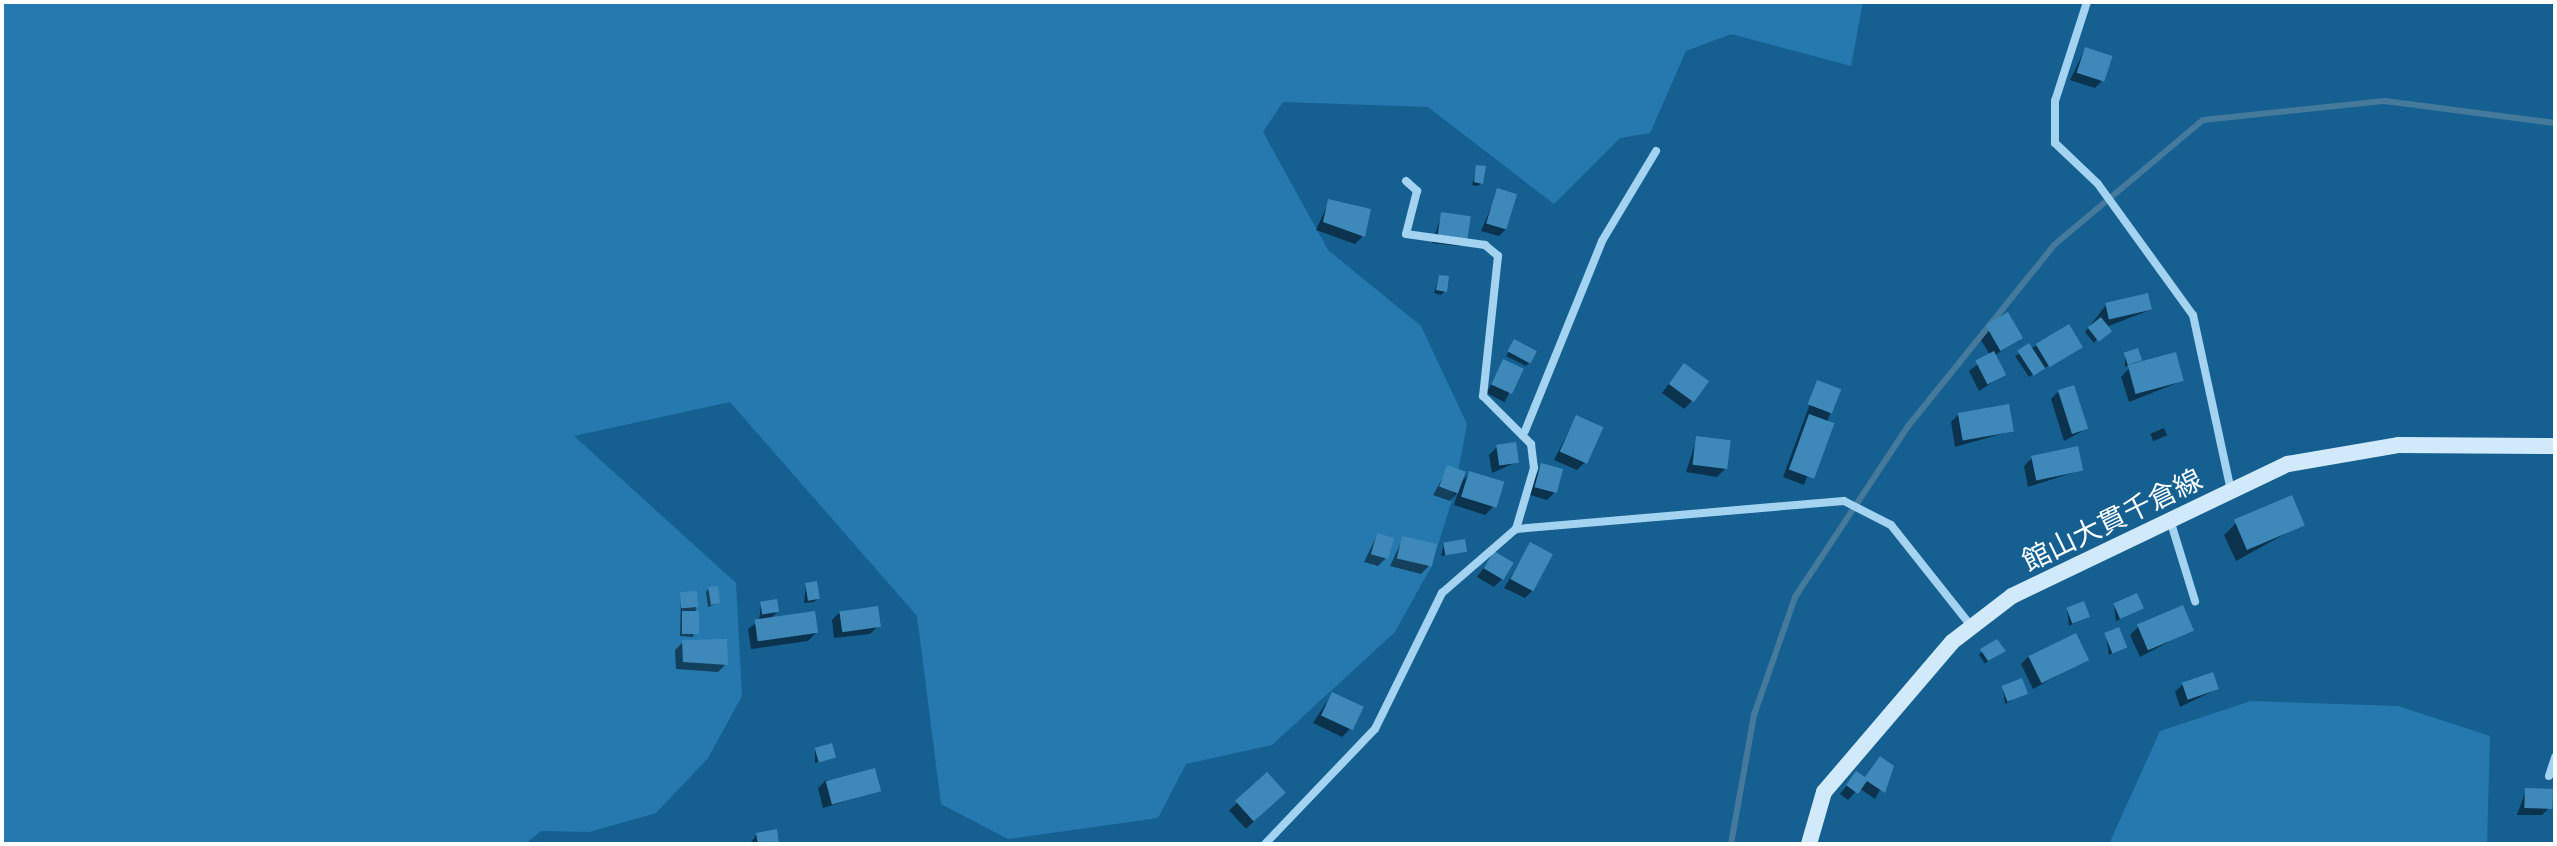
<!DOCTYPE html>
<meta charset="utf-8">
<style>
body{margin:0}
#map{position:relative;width:2557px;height:846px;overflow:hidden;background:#156091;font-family:Mulish,"Noto Sans JP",sans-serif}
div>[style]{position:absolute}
.green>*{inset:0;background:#2579ae}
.shadow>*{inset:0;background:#0007;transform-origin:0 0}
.stream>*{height:6px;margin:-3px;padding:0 3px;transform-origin:3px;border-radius:3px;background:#457a9d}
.building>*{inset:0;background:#3e89b9;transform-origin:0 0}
.street>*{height:8px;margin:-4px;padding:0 4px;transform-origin:4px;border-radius:4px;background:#a3d3f1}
.secondary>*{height:16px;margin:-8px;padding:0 8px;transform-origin:8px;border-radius:8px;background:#d1eafb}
span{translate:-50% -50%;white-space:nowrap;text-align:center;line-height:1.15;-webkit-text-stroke:7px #156091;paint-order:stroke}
.street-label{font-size:28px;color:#fff}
.frame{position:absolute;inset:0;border:4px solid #fff;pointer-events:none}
</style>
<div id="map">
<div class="green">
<div style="clip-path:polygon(2px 2px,1863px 2px,1851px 66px,1731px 34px,1686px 51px,1650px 133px,1620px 138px,1554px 204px,1428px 107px,1283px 102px,1263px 132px,1328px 250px,1421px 326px,1467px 424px,1454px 494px,1431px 567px,1395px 632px,1272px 745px,1186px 764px,1158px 818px,1008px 839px,941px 804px,917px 616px,730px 402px,574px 436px,736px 583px,742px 696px,708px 758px,656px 813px,589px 832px,541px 831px,525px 844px,2px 844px)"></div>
<div style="clip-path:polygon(2251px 701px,2398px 706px,2490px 736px,2487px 844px,2109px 844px,2160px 731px)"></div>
</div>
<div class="shadow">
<div style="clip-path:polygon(2085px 49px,2103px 80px,2095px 88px,2070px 80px)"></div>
<div style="clip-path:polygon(1477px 167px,1481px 183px,1478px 186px,1472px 185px)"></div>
<div style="clip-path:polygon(1498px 191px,1507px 228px,1499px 236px,1481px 231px)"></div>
<div style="clip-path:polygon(1329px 201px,1363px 236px,1355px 244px,1316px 230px)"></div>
<div style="clip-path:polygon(1442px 214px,1466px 238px,1458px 246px,1432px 243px)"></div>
<div style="clip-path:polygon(1439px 277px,1445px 291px,1441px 295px,1434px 293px)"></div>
<div style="clip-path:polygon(2106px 305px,2150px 310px,2106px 327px,2094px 343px,2085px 332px)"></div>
<div style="clip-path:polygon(1986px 327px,2020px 338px,1994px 356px,2004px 375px,1979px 391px,1969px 371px,1990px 355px,1978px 335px)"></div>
<div style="clip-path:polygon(1514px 342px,1530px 362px,1526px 366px,1506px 356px)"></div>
<div style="clip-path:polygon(2038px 345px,2081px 347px,2029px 377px,2015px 356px)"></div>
<div style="clip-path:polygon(2125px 354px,2140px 359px,2131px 368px,2182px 381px,2129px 402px,2121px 377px,2134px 363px,2125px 367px)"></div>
<div style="left:1503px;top:361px;width:20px;height:36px;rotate:27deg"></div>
<div style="clip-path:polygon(1676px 374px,1692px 401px,1684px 409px,1662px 393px)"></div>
<div style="clip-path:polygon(1818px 382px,1831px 411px,1804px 485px,1783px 477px)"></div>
<div style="clip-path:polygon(2059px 391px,2086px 429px,2064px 441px,2051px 399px)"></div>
<div style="clip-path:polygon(1959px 414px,2012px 431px,1955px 447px,1951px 422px)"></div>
<div style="clip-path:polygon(1576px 417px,1585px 462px,1577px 470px,1554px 460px)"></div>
<div style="left:2164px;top:428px;width:8px;height:15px;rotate:67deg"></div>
<div style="clip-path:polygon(1697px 438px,1725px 469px,1717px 477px,1686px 472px)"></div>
<div style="clip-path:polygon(1497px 447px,1517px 462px,1492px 473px,1489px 455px)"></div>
<div style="clip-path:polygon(2032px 458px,2081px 470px,2028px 487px,2024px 466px)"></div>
<div style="clip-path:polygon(1541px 465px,1555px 492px,1547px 500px,1527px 494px)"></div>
<div style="clip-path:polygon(1448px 468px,1461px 482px,1470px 473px,1493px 507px,1485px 515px,1454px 505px,1458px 492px,1450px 501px,1433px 495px)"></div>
<div style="clip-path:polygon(2237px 522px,2303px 524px,2236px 561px,2224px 535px)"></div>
<div style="clip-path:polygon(1377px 535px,1386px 558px,1378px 566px,1364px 562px)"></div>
<div style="clip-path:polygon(1403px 538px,1429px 566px,1421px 574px,1390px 566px)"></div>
<div style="clip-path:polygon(1444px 543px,1465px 551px,1441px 556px)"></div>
<div style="clip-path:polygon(1530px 545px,1533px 590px,1525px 598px,1504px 588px)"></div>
<div style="clip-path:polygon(1494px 553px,1502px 579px,1494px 587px,1477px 577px)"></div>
<div style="clip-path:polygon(806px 584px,817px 599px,814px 602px,804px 603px)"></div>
<div style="clip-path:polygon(709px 588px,718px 603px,708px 607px,706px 592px)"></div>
<div style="clip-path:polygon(681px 594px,696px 607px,693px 637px,680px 636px)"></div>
<div style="clip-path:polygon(761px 604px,777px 612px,770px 619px,816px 633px,808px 641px,751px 649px,748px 629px,759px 621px)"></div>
<div style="clip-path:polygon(2114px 605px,2142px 609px,2116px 621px)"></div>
<div style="clip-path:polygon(2067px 609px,2088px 617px,2069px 626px)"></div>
<div style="clip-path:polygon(840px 612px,878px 626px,870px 634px,834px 638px,832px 620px)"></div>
<div style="clip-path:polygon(2138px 627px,2191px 630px,2140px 657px,2130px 635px)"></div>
<div style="clip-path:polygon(2106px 634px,2124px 647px,2109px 655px)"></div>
<div style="clip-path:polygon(683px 642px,726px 664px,718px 672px,676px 669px,675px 650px)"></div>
<div style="left:1997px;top:642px;width:11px;height:22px;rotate:56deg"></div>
<div style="clip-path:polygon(2029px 656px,2086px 660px,2033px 689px,2021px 664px)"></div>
<div style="clip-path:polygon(2183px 684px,2217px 689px,2180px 707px,2175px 692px)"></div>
<div style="clip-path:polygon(2003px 688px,2026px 693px,2005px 704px)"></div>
<div style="clip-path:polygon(1332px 694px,1350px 729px,1342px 737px,1313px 723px)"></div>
<div style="clip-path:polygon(815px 749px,834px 757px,815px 763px)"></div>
<div style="clip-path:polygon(1892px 767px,1875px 799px,1859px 788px,1848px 800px,1840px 794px,1856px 774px,1864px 779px)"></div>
<div style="left:1267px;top:775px;width:25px;height:52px;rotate:47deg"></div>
<div style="clip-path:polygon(826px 780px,879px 791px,823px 808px,818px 788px)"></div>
<div style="clip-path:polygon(2526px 790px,2550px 807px,2542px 815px,2517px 815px)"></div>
<div style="clip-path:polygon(757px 834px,777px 844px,750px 844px)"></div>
</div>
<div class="stream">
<div style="left:1731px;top:844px;width:131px;rotate:-79.9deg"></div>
<div style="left:1754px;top:715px;width:125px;rotate:-70.8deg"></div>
<div style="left:1795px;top:597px;width:206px;rotate:-56.5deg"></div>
<div style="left:1909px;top:425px;width:231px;rotate:-51.1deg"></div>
<div style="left:2054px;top:245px;width:194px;rotate:-40deg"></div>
<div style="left:2203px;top:120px;width:183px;rotate:-6deg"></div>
<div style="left:2385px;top:101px;width:171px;rotate:7.4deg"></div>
</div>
<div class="building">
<div style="left:2085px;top:47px;width:29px;height:27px;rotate:18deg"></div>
<div style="clip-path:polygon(1476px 165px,1486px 166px,1483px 184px,1474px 182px)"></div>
<div style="left:1497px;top:188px;width:21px;height:37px;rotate:17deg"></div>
<div style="clip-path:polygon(1328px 199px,1371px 209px,1365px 237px,1323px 222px)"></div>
<div style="left:1441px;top:212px;width:30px;height:23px;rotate:8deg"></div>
<div style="clip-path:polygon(1439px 275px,1449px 276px,1447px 292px,1436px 290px)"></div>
<div style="left:2148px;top:293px;width:17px;height:44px;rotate:77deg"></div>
<div style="left:2008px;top:312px;width:30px;height:26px;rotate:60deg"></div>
<div style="left:2101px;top:317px;width:18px;height:17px;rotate:52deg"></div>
<div style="left:2069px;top:324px;width:27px;height:39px;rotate:59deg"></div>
<div style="left:1514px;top:339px;width:26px;height:14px;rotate:28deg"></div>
<div style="left:2029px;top:343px;width:30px;height:14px;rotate:57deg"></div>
<div style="left:2138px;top:348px;width:13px;height:15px;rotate:72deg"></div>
<div style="left:1994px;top:351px;width:27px;height:21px;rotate:63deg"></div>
<div style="left:2176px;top:352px;width:30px;height:50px;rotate:75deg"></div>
<div style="left:1503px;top:359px;width:23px;height:28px;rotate:25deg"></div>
<div style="left:1684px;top:363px;width:31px;height:26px;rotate:36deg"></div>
<div style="left:1817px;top:380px;width:26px;height:26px;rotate:21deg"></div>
<div style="left:2074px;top:385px;width:46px;height:17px;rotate:72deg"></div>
<div style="left:2009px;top:404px;width:28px;height:52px;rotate:80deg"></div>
<div style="left:1809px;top:414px;width:27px;height:59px;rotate:20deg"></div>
<div style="left:1576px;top:415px;width:30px;height:40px;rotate:24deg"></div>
<div style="left:1696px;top:436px;width:35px;height:29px;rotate:7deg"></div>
<div style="left:1516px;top:442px;width:21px;height:20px;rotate:82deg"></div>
<div style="left:2078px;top:446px;width:25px;height:48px;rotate:78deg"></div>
<div style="left:1541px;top:463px;width:23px;height:25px;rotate:15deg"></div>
<div style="left:1447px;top:465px;width:20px;height:23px;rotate:20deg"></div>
<div style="left:1469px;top:471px;width:37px;height:27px;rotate:17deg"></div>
<div style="left:2292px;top:495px;width:33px;height:63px;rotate:67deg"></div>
<div style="left:1377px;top:533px;width:18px;height:22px;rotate:16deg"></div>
<div style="left:1402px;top:536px;width:36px;height:23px;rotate:13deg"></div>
<div style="left:1465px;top:539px;width:13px;height:22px;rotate:81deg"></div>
<div style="left:1530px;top:542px;width:26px;height:42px;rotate:28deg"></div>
<div style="left:1494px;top:551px;width:23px;height:20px;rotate:31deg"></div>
<div style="left:817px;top:581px;width:18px;height:12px;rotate:81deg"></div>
<div style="clip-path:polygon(718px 586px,720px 603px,711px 605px,708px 587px)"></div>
<div style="left:697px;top:591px;width:16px;height:17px;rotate:86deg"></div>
<div style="left:2137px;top:593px;width:17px;height:26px;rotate:66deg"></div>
<div style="left:777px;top:599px;width:13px;height:17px;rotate:81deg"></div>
<div style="left:2084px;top:601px;width:17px;height:19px;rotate:69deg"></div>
<div style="left:2183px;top:605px;width:28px;height:50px;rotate:67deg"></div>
<div style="left:878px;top:606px;width:21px;height:39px;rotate:82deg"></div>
<div style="left:682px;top:611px;width:17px;height:23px"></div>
<div style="left:815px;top:611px;width:22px;height:61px;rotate:82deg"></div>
<div style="left:2119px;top:627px;width:22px;height:16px;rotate:68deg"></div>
<div style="left:2076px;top:633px;width:30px;height:53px;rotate:64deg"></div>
<div style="clip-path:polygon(727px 639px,728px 665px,683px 662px,682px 640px)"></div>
<div style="clip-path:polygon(1997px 639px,2006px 651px,1988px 661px,1980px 649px)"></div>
<div style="left:2213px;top:672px;width:18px;height:33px;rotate:71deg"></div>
<div style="left:2022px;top:678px;width:17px;height:22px;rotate:69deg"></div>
<div style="left:1332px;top:692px;width:35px;height:26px;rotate:25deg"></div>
<div style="left:832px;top:743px;width:15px;height:18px;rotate:74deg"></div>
<div style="clip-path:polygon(1880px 756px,1894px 766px,1885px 793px,1867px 781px,1858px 794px,1846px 785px,1856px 771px,1865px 777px)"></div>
<div style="left:875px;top:768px;width:24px;height:51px;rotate:75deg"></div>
<div style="left:1267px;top:772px;width:28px;height:43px;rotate:48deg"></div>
<div style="left:2525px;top:788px;width:28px;height:20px;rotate:2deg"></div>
<div style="clip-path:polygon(777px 829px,779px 844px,758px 844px,756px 833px)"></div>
</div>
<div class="street">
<div style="left:2087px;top:2px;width:104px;rotate:107.9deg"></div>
<div style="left:2055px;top:101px;width:42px;rotate:90deg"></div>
<div style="left:2055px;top:143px;width:59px;rotate:43.6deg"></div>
<div style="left:2098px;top:184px;width:162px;rotate:54.1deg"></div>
<div style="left:2193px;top:315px;width:180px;rotate:77.8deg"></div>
<div style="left:1406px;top:181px;width:15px;rotate:42deg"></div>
<div style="left:1417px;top:191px;width:44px;rotate:104.3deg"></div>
<div style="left:1406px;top:234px;width:80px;rotate:7.9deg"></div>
<div style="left:1485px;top:245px;width:17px;rotate:40deg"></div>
<div style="left:1498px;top:256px;width:141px;rotate:96.1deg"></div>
<div style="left:1483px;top:396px;width:68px;rotate:45deg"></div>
<div style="left:1531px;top:444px;width:24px;rotate:83deg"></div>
<div style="left:1534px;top:468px;width:64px;rotate:106.4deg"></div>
<div style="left:1525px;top:431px;width:205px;rotate:-67.9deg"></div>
<div style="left:1602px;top:241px;width:105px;rotate:-59deg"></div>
<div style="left:2171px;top:523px;width:82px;rotate:72.9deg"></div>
<div style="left:2549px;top:776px;width:20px;rotate:-72deg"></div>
<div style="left:1265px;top:844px;width:159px;rotate:-46.3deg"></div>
<div style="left:1375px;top:729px;width:152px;rotate:-63.8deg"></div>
<div style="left:1442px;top:593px;width:98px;rotate:-40.9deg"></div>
<div style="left:1516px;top:529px;width:329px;rotate:-4.9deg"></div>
<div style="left:1844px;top:501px;width:53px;rotate:27.1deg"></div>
<div style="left:1891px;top:525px;width:129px;rotate:51.6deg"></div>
</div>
<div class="secondary">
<div style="left:1809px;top:844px;width:54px;rotate:-73.9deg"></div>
<div style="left:1824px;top:792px;width:197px;rotate:-49.5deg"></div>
<div style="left:1952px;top:642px;width:76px;rotate:-37.5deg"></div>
<div style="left:2012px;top:596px;width:306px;rotate:-25.6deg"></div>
<div style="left:2288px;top:464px;width:113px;rotate:-9.7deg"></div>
<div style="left:2399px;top:445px;width:156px;rotate:0.4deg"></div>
</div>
<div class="street-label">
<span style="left:2112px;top:520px;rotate:-26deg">館山大貫千倉線</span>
</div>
<div class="frame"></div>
</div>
